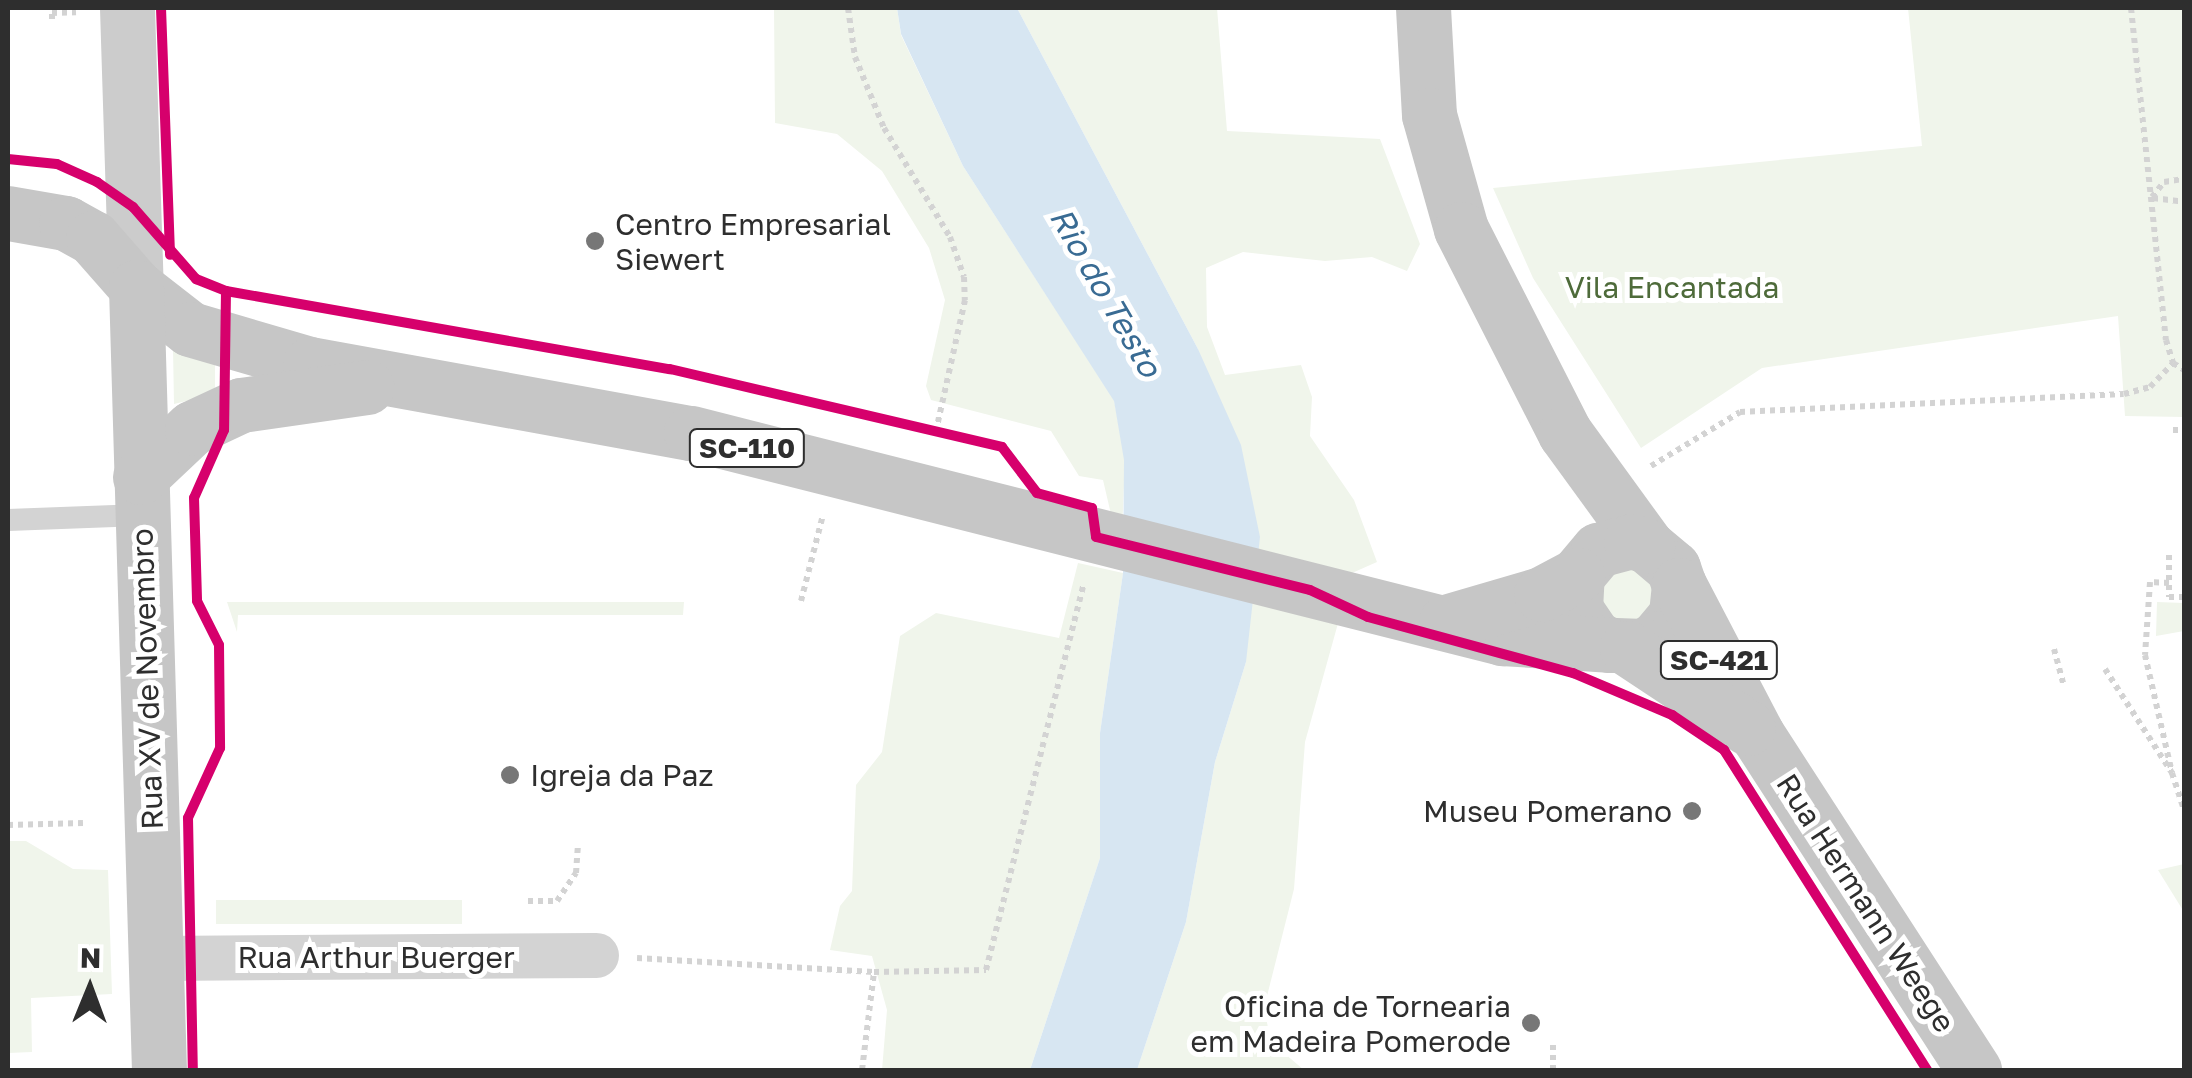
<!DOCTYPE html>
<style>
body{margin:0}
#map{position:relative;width:2192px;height:1078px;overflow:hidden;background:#fff;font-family:"Golos Text",sans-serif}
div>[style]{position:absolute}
.green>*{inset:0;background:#f0f5eb;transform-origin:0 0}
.water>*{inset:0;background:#d7e6f2}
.path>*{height:6px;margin-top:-3px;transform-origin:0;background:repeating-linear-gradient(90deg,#d3d3d3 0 5px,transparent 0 10px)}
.lane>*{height:22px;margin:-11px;padding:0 11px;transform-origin:11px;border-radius:11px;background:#d3d3d3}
.street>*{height:45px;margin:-22.5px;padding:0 22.5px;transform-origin:22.5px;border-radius:22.5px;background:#d3d3d3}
.secondary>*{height:55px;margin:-27.5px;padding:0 27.5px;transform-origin:27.5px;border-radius:27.5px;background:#ccc}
.primary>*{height:55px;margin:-27.5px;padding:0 27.5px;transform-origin:27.5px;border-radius:27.5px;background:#c6c6c6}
.cycleway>*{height:10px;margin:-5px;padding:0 5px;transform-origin:5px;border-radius:5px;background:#d6006c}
.dots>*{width:28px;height:28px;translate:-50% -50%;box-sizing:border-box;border:5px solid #fff;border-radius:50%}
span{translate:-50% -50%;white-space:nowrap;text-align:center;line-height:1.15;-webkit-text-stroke:10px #fff;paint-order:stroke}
.shield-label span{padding:2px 8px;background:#fff;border:2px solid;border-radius:8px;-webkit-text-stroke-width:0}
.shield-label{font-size:28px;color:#2e2e2e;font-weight:700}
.poi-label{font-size:30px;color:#2e2e2e}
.left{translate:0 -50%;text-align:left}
.right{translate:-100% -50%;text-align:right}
.park-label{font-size:30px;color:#4e6b3a}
.street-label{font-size:30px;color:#2e2e2e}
.water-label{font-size:32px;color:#396b93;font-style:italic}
.frame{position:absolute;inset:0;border:10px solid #2e2e2e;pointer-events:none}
.north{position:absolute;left:40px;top:938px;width:100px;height:100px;-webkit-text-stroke:8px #fff;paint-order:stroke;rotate:1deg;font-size:28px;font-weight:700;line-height:40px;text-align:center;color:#2e2e2e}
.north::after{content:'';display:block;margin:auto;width:35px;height:45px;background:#2e2e2e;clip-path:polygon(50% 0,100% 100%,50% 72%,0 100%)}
</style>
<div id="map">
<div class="green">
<div style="clip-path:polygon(774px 8px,897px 8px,901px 35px,963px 166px,1114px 400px,1125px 460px,1121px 557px,1103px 480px,1079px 476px,1051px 431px,931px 400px,926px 386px,945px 300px,929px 248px,882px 171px,837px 134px,775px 123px)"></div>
<div style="clip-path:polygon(1017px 8px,1217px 8px,1227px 131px,1380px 139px,1420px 244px,1407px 271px,1372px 257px,1325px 261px,1243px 252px,1206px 268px,1207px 327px,1225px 375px,1301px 365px,1312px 397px,1310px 436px,1354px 500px,1377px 562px,1352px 573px,1305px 742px,1294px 889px,1264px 1008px,1271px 1042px,1304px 1070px,1137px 1070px,1186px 922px,1215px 762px,1246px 662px,1198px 349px)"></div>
<div style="clip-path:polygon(1908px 8px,2184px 8px,2184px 417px,2125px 416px,2118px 316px,1762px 368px,1641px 448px,1533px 278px,1493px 188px,1922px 146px)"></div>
<div style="clip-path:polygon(173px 348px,215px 362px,215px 394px,174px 404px)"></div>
<div style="clip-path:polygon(1078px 563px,1123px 573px,1100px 733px,1100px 858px,1030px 1070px,882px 1070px,887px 1010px,872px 956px,830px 950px,840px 906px,852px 891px,856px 785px,882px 752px,900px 636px,936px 613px,1059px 638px)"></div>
<div style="clip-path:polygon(1650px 568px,1658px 613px,1614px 630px,1593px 582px,1598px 572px)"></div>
<div style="clip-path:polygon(227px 602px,684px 602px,683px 615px,238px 615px,237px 632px)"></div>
<div style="clip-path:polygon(2157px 602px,2184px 603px,2184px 631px,2156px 636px)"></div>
<div style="clip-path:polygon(8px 841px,26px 841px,73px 869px,108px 870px,112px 994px,31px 998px,32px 1052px,8px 1053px)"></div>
<div style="clip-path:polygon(2184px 864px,2184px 912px,2158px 870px)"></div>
<div style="left:216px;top:900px;width:246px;height:24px"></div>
</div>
<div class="water">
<div style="clip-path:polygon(897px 8px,1017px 8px,1198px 349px,1241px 445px,1260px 537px,1246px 662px,1215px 762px,1186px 922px,1137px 1070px,1030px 1070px,1100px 858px,1100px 733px,1123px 573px,1124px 460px,1114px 401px,963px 166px,901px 34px)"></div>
</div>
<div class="path">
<div style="left:848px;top:8px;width:49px;rotate:81.9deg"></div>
<div style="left:855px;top:57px;width:77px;rotate:67.8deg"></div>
<div style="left:884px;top:128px;width:127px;rotate:58.8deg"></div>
<div style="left:950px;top:237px;width:42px;rotate:70.7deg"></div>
<div style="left:964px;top:277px;width:23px;rotate:88deg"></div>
<div style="left:965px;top:300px;width:134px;rotate:102.5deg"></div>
<div style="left:2131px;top:8px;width:334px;rotate:84deg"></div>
<div style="left:2166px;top:340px;width:24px;rotate:73deg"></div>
<div style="left:2173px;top:363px;width:13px;rotate:32deg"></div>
<div style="left:52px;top:19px;width:6px;rotate:-90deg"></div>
<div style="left:52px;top:13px;width:24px;rotate:-2deg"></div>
<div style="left:2152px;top:197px;width:19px;rotate:-51deg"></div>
<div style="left:2164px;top:182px;width:20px;rotate:-9deg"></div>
<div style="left:2153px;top:198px;width:31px;rotate:7deg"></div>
<div style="left:2173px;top:430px;width:11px"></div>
<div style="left:1651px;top:466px;width:104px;rotate:-31.2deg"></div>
<div style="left:1740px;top:412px;width:384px;rotate:-2.7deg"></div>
<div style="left:2124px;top:394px;width:27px;rotate:-15deg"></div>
<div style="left:2150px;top:387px;width:33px;rotate:-46deg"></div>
<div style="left:2169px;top:555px;width:42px;rotate:90deg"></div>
<div style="left:2169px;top:597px;width:15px"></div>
<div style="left:2169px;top:583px;width:19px;rotate:-177deg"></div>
<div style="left:2150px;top:582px;width:73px;rotate:93.9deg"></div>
<div style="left:2145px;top:655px;width:121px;rotate:77.1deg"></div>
<div style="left:801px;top:601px;width:89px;rotate:-75.7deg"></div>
<div style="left:2054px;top:649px;width:38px;rotate:75deg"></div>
<div style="left:2105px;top:669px;width:124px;rotate:57.2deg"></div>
<div style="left:2172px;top:773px;width:40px;rotate:72deg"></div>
<div style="left:8px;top:825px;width:75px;rotate:-1.5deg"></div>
<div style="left:528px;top:901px;width:29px"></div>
<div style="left:557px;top:901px;width:34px;rotate:-56deg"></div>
<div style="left:576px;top:873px;width:28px;rotate:-86deg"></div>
<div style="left:637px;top:958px;width:237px;rotate:3.4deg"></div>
<div style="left:874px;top:972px;width:112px;rotate:-1deg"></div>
<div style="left:986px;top:970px;width:398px;rotate:-75.8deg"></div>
<div style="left:862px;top:1070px;width:99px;rotate:-83deg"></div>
<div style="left:1553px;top:1070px;width:30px;rotate:-90deg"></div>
</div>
<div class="lane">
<div style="left:8px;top:520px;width:133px;rotate:-2.2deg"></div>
</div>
<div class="street">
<div style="left:156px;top:958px;width:440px;rotate:-0.4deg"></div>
</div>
<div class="secondary">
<div style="left:127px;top:8px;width:279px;rotate:88.2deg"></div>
</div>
<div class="primary">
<div style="left:1423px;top:8px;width:107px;rotate:86.8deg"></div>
<div style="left:1429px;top:115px;width:118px;rotate:74.3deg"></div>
<div style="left:1461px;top:229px;width:229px;rotate:63deg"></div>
<div style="left:1565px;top:433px;width:140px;rotate:54deg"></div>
<div style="left:1647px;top:546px;width:34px;rotate:40deg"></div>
<div style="left:1673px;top:568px;width:18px;rotate:71deg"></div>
<div style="left:1679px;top:585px;width:30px;rotate:96deg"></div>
<div style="left:1676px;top:615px;width:30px;rotate:130deg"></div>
<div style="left:1657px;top:638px;width:16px;rotate:150deg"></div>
<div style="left:1643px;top:646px;width:34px;rotate:-178deg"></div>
<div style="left:1609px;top:645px;width:17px;rotate:-152deg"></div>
<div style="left:1594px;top:637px;width:34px;rotate:-124deg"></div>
<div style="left:1575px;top:609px;width:34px;rotate:-87deg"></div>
<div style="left:1577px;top:575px;width:33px;rotate:-50deg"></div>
<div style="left:1598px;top:550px;width:34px;rotate:-15deg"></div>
<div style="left:1631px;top:541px;width:17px;rotate:17deg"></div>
<div style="left:8px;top:213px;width:59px;rotate:9.8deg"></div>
<div style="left:66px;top:223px;width:31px;rotate:29deg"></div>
<div style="left:93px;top:238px;width:65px;rotate:48.7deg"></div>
<div style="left:136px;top:287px;width:68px;rotate:37.9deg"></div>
<div style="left:190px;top:329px;width:125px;rotate:16.3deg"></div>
<div style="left:310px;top:364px;width:387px;rotate:10.3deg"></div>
<div style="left:691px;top:433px;width:837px;rotate:14.19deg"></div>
<div style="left:1502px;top:638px;width:107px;rotate:3.7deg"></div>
<div style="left:136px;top:287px;width:783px;rotate:88.32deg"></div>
<div style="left:140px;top:477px;width:71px;rotate:-43.3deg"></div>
<div style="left:192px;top:428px;width:54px;rotate:-25.1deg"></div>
<div style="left:241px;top:405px;width:127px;rotate:-8.1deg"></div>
<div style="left:1679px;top:585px;width:170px;rotate:62.4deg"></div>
<div style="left:1758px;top:736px;width:398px;rotate:57.1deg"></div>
<div style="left:1446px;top:622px;width:99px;rotate:-16.4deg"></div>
<div style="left:1541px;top:594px;width:41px;rotate:-27.8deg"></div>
<div style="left:1627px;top:648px;width:145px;rotate:33.5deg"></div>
</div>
<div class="cycleway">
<div style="left:161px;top:8px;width:247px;rotate:87.9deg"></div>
<div style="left:8px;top:159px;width:49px;rotate:5.8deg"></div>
<div style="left:57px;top:164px;width:44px;rotate:24.2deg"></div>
<div style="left:97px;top:182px;width:44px;rotate:34.8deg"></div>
<div style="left:133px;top:207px;width:96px;rotate:48.8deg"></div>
<div style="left:196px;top:279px;width:32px;rotate:22deg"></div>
<div style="left:226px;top:291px;width:139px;rotate:90.8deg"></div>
<div style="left:224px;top:430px;width:74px;rotate:113.8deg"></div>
<div style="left:194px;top:498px;width:103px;rotate:88.3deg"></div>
<div style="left:197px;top:601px;width:49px;rotate:63.4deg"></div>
<div style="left:219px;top:645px;width:103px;rotate:89.4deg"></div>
<div style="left:220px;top:748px;width:77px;rotate:114.6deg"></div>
<div style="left:188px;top:818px;width:252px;rotate:88.9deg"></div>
<div style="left:226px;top:291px;width:451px;rotate:10deg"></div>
<div style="left:670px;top:369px;width:341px;rotate:13.2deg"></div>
<div style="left:1002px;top:447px;width:58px;rotate:52.7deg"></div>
<div style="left:1037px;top:493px;width:57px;rotate:15.3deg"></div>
<div style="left:1092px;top:508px;width:29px;rotate:82deg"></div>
<div style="left:1096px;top:537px;width:220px;rotate:13.9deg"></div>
<div style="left:1310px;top:590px;width:64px;rotate:25deg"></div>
<div style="left:1368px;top:617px;width:213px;rotate:15.3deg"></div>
<div style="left:1573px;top:673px;width:108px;rotate:23deg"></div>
<div style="left:1672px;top:715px;width:63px;rotate:33.9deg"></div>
<div style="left:1724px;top:750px;width:379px;rotate:57.6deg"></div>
</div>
<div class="dots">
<div style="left:595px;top:241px;background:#777"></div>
<div style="left:510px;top:775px;background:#777"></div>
<div style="left:1692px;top:811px;background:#777"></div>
<div style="left:1531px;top:1023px;background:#777"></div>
</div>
<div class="shield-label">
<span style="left:747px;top:448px">SC-110</span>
<span style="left:1719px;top:660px">SC-421</span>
</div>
<div class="poi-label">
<span class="left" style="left:615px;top:241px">Centro Empresarial<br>Siewert</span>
<span class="left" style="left:530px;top:775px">Igreja da Paz</span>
<span class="right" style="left:1672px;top:811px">Museu Pomerano</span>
<span class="right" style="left:1511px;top:1023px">Oficina de Tornearia<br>em Madeira Pomerode</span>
</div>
<div class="park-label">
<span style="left:1672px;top:287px">Vila Encantada</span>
</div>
<div class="street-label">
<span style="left:147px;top:679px;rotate:-92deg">Rua XV de Novembro</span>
<span style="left:1866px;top:903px;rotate:57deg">Rua Hermann Weege</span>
<span style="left:376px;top:957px">Rua Arthur Buerger</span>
</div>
<div class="water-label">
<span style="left:1106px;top:292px;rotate:60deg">Rio do Testo</span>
</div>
<div class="frame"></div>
<div class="north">N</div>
</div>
